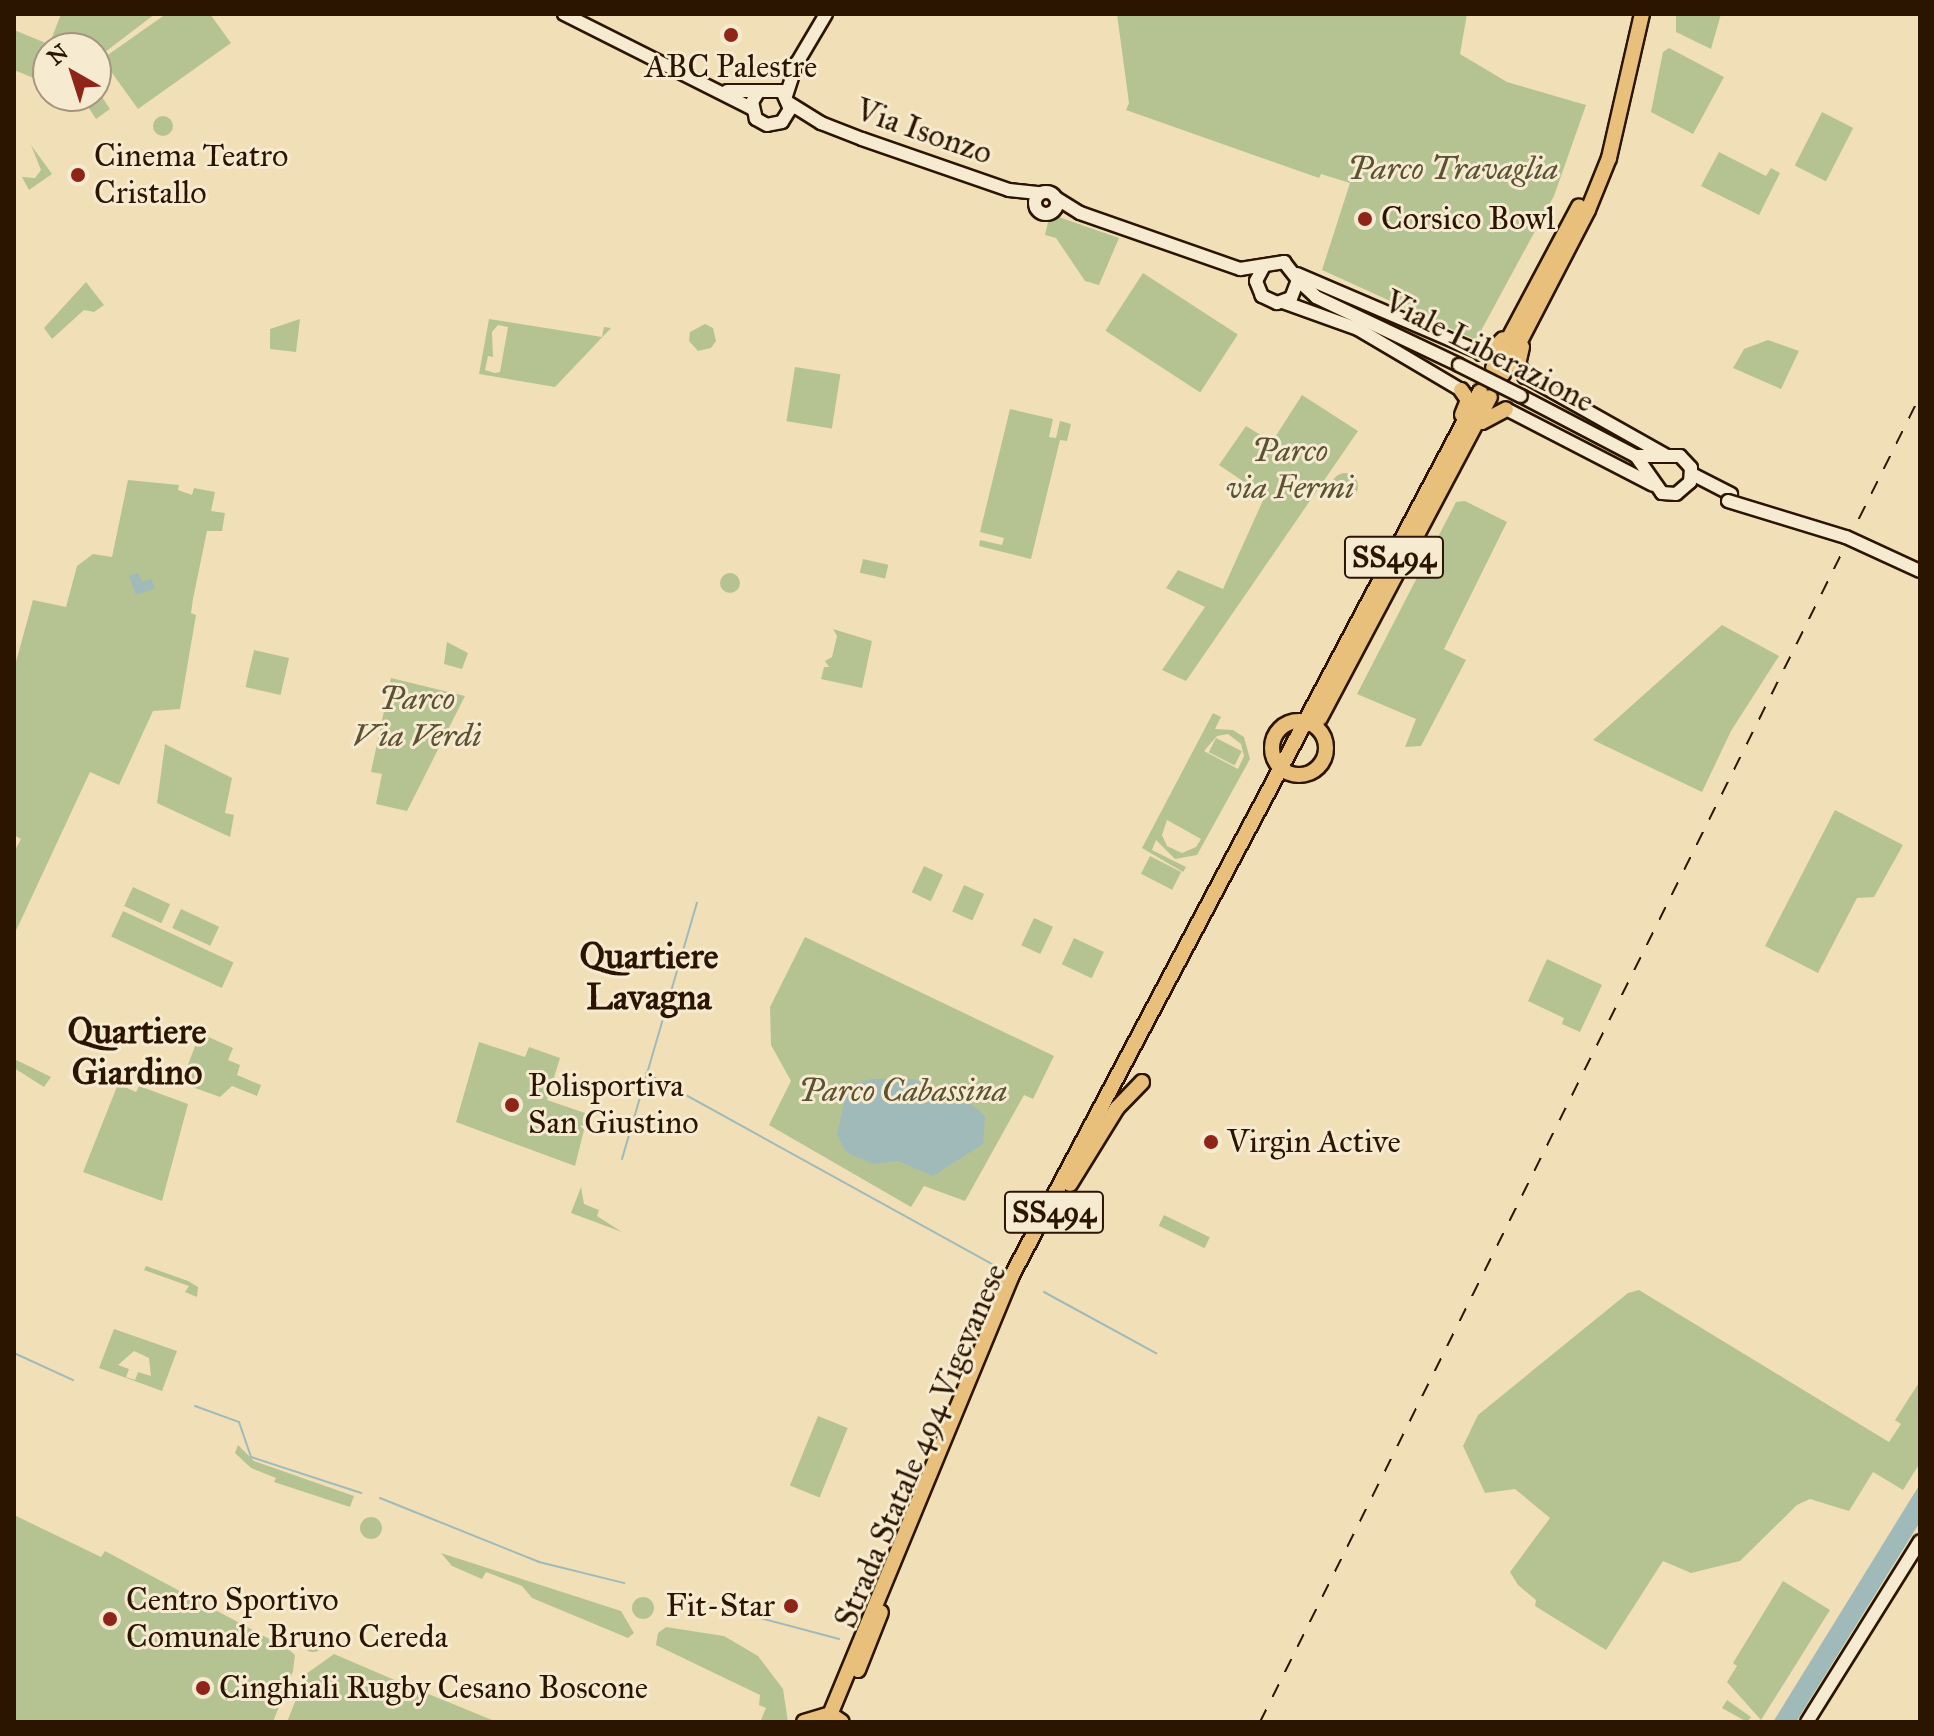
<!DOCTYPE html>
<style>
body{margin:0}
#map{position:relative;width:1934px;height:1736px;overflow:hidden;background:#f1e0b7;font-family:"IM FELL Great Primer",serif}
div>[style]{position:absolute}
.green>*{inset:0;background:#b5c392;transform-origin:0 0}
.round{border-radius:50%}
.water>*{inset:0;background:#9fbab9}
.stream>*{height:2px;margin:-1px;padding:0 1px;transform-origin:1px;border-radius:1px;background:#9fbab9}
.roads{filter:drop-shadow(2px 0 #2b1500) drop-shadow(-2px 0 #2b1500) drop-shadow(0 2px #2b1500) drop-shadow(0 -2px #2b1500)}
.secondary>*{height:12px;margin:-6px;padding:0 6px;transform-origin:6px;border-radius:6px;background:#f6ebd0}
.secondary>.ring{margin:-6px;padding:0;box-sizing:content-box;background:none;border:12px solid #f6ebd0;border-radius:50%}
.primary>*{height:14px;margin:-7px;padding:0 7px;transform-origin:7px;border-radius:7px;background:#e8c07c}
.primary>.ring{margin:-7px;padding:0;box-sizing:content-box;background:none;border:14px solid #e8c07c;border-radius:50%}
.rail>*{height:2px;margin-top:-1px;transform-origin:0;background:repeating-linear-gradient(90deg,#2b1500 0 14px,transparent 0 28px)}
.bridges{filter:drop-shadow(2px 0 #2b1500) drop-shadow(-2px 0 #2b1500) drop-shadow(0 2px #2b1500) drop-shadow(0 -2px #2b1500)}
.secondary-bridge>*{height:12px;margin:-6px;padding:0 6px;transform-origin:6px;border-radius:6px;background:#f6ebd0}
.dots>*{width:22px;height:22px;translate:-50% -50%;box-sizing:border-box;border:4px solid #f6ebd0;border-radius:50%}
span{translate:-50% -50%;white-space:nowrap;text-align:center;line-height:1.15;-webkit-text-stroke:6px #f6ebd0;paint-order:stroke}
.shield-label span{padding:2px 6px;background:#f6ebd0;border:2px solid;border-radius:6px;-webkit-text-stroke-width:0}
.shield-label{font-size:30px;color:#2b1500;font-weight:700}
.poi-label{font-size:32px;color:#2b1500}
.left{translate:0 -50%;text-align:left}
.right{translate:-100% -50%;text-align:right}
.street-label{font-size:32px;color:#2b1500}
.park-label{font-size:32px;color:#5b5233;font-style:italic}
.quarter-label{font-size:36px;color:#2b1500;font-weight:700}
.frame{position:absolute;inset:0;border:16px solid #2b1500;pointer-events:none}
.north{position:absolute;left:32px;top:32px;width:80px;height:80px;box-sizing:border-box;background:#f6ebd0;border:2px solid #a5957d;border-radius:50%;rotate:321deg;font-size:22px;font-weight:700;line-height:32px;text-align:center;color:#2b1500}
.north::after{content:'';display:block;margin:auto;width:28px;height:36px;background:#8f2418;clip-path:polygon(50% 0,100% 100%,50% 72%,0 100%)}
</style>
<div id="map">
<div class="green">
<div style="clip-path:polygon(61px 14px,155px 14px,96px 59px,96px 48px,70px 48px,51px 40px)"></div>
<div style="clip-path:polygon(166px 14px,210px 14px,231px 43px,138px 109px,102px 59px)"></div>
<div style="clip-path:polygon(1117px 14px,1467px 14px,1460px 54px,1507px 82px,1586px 105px,1554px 196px,1476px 340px,1322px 270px,1350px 183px,1321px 174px,1319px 178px,1126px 110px,1129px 103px)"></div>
<div style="clip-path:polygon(1676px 14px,1721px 14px,1711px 49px,1676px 32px)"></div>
<div style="clip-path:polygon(14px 30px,58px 48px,48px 48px,48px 84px,14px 70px)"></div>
<div style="clip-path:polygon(1669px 48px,1724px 77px,1693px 134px,1651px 112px,1663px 52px)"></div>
<div style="clip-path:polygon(96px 88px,110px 109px,96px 119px,81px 96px,96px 96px)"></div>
<div style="left:1822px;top:112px;width:35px;height:60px;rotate:27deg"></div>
<div class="round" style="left:153px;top:116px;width:20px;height:20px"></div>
<div style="clip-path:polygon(31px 145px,52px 174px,29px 190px,22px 177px,35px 178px,41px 170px)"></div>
<div style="clip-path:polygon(1719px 152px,1766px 176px,1771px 168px,1780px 173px,1759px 215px,1701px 186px)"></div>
<div style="clip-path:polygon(1050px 214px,1119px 238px,1099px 285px,1085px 281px,1056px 238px,1045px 235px)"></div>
<div style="left:1143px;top:273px;width:113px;height:69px;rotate:33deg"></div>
<div style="clip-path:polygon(86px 282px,104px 305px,94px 312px,84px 310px,52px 339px,44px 328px)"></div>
<div style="clip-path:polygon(300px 319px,296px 352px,270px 349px,270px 329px)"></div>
<div style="clip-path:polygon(evenodd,489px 319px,602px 337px,604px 327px,611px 328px,555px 387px,479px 374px,489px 319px,498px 325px,508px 327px,500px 372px,495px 373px,485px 370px,488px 356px,493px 357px,492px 332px,498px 325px)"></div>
<div style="clip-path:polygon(705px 324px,713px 328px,716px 341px,711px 348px,698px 351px,689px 341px,690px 332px)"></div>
<div style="clip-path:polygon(1768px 340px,1799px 351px,1781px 389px,1733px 368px,1744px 349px)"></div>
<div style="left:795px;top:367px;width:46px;height:55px;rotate:9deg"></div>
<div style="clip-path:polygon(1302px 395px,1358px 431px,1186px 681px,1162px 670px,1205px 607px,1166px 588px,1178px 570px,1223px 589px,1265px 496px,1219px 465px,1246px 426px,1272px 442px)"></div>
<div style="clip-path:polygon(1010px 409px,1053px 419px,1049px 437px,1056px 438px,1060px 421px,1071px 424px,1067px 441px,1060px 440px,1031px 559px,979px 546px,980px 540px,1002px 545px,1004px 538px,980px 532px)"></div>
<div class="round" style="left:1332px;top:473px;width:26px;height:26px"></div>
<div style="clip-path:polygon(128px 480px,179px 485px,178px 490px,192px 495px,194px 488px,215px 492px,211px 511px,225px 513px,222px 531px,207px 531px,193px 599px,191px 613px,196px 615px,180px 709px,153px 711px,119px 785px,90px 772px,14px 935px,14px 852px,21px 839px,14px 835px,14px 669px,33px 600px,66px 607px,77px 566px,93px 554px,112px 557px)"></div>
<div style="clip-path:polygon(1465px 501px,1507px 522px,1444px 649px,1466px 660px,1421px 746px,1405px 747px,1416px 719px,1357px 694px,1456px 502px)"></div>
<div style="left:863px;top:559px;width:26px;height:14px;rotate:13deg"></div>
<div class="round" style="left:720px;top:573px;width:20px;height:20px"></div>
<div style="clip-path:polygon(1722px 625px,1779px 656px,1731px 731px,1702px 792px,1593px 740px)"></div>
<div style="clip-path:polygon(833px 629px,872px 641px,862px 688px,821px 679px,824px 667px,829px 667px,825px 661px,832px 657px,837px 636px)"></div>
<div style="clip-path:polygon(447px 642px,468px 653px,462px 669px,444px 664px)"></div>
<div style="left:254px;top:650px;width:36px;height:38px;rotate:13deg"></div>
<div style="clip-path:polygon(391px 678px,465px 696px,407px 811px,376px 804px,382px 774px,371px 772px)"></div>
<div style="clip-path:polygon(evenodd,1213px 713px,1221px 717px,1215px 729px,1233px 730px,1244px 737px,1250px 759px,1197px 855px,1175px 859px,1156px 840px,1152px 850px,1186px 867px,1183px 872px,1142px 848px,1213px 713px,1217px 736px,1228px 734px,1241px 744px,1244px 756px,1238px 769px,1204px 751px,1217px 736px,1213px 713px,1167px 820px,1201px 839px,1196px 847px,1182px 853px,1167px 846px,1162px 835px,1167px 820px)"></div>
<div style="left:1216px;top:738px;width:29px;height:16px;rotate:27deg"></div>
<div style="clip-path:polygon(165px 744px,232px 778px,225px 813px,234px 815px,230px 837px,157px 803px)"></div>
<div style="clip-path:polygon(1835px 810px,1903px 845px,1874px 897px,1857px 898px,1818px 973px,1765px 946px)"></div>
<div style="left:1150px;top:856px;width:35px;height:20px;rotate:27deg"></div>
<div style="left:924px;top:866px;width:21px;height:29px;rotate:25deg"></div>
<div style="left:964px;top:885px;width:22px;height:29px;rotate:24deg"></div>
<div style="left:133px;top:887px;width:41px;height:21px;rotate:25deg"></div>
<div style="left:181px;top:909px;width:42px;height:21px;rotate:25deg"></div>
<div style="left:123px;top:911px;width:122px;height:28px;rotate:25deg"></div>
<div style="left:1034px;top:918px;width:21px;height:30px;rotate:25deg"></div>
<div style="clip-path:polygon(805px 937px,1054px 1056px,1033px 1099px,1024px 1095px,965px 1201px,924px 1186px,911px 1207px,769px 1125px,791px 1081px,771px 1045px,770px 1007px)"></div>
<div style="left:1074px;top:938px;width:33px;height:29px;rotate:25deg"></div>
<div style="clip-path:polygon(1547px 959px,1602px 985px,1580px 1032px,1562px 1024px,1564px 1018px,1528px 1001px)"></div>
<div style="clip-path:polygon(200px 1033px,233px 1048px,228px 1060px,240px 1065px,237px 1075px,261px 1085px,257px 1096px,232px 1086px,220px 1097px,181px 1083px)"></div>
<div style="clip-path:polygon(479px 1042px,525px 1057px,529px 1047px,560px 1058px,547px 1100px,588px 1114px,575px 1166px,456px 1122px)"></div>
<div style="clip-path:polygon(14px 1059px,41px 1072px,51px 1077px,44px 1087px,14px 1068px)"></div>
<div style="clip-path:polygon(118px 1084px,136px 1092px,139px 1086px,188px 1104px,162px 1201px,83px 1172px)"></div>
<div style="clip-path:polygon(581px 1187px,584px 1204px,599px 1210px,597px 1216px,622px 1232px,571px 1213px)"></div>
<div style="left:1164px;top:1215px;width:51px;height:12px;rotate:26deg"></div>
<div style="clip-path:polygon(146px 1266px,188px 1281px,198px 1287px,197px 1297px,185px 1292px,189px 1286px,144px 1270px)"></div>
<div style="clip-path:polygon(1639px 1290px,1889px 1442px,1901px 1424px,1895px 1420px,1920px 1381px,1920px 1463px,1903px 1490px,1873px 1472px,1849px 1511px,1810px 1499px,1797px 1505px,1740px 1561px,1691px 1573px,1663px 1561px,1606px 1650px,1535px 1606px,1536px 1600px,1518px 1585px,1510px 1572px,1550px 1518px,1515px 1489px,1485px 1493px,1463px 1446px,1478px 1415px,1628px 1293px)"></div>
<div style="clip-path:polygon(evenodd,114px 1329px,177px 1351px,162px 1391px,99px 1368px,114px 1329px,134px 1351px,149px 1358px,151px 1376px,138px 1372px,135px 1380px,126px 1377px,129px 1369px,118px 1365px,134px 1351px)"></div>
<div style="left:818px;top:1416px;width:32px;height:75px;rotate:22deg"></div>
<div style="clip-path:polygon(238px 1445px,254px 1461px,354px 1496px,350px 1507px,274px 1482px,276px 1478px,251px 1468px,235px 1453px)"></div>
<div style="clip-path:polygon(14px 1515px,101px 1557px,105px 1551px,288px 1649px,295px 1655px,293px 1671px,273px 1722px,14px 1722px)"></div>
<div class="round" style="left:360px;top:1517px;width:22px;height:22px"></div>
<div style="clip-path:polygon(441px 1553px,621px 1611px,634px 1633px,628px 1638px,532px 1598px,522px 1586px,486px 1572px,482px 1579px,452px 1566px)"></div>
<div style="clip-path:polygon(1783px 1581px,1830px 1610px,1761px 1720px,1727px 1682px,1737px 1666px,1733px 1663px)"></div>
<div class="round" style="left:632px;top:1597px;width:22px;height:22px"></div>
<div style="clip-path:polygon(666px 1627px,724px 1636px,758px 1656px,783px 1689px,788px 1722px,760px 1722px,766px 1708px,759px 1705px,760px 1695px,656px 1645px,658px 1633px)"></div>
<div class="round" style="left:302px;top:1630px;width:22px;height:22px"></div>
<div style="clip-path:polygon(334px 1654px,404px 1684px,497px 1722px,287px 1722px,306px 1674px)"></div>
<div style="clip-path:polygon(1727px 1700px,1751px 1717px,1747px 1722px,1722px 1708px)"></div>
</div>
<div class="water">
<div style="clip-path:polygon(138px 573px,142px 582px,151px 579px,155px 588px,136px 595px,129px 576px)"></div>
<div style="clip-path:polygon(872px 1079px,913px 1079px,971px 1104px,985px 1116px,983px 1144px,933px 1176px,898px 1161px,873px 1164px,846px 1152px,837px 1135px,845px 1098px,851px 1084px)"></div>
<div style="clip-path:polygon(1920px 1484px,1920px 1522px,1796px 1722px,1773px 1722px)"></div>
</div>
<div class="stream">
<div style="left:646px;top:1073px;width:397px;rotate:28.9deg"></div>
<div style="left:622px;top:1159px;width:267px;rotate:-73.7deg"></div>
<div style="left:1044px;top:1292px;width:128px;rotate:28.6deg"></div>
<div style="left:14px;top:1353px;width:65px;rotate:24.6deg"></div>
<div style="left:195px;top:1406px;width:47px;rotate:20deg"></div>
<div style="left:239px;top:1422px;width:37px;rotate:71deg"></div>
<div style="left:251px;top:1457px;width:116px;rotate:18.1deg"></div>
<div style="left:380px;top:1498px;width:171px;rotate:21.9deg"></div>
<div style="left:539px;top:1562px;width:88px;rotate:13.9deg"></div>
<div style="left:670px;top:1594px;width:175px;rotate:14.9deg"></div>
</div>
<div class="roads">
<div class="secondary">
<div style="left:564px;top:14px;width:209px;rotate:26.7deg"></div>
<div style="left:727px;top:91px;width:55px"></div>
<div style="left:782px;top:91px;width:20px;rotate:66deg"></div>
<div style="left:790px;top:109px;width:15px;rotate:122deg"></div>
<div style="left:782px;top:122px;width:15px;rotate:169deg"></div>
<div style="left:767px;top:125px;width:13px;rotate:-151deg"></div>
<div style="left:756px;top:119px;width:17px;rotate:-103deg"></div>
<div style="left:752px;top:102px;width:13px;rotate:-58deg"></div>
<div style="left:786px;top:96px;width:35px;rotate:-72deg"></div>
<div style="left:797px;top:63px;width:57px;rotate:-59.4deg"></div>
<div style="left:789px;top:103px;width:38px;rotate:32deg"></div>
<div style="left:821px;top:123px;width:44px;rotate:21.3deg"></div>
<div style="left:862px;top:139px;width:156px;rotate:19.1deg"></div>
<div style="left:1009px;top:190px;width:31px;rotate:6deg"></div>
<div class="ring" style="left:1035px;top:192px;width:10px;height:10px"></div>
<div style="left:1056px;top:198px;width:28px;rotate:32deg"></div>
<div style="left:1080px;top:213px;width:170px;rotate:19.3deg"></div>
<div style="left:1240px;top:269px;width:45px;rotate:-9deg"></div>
<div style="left:1284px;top:262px;width:23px;rotate:52deg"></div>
<div style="left:1298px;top:280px;width:19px;rotate:111deg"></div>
<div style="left:1291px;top:298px;width:15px;rotate:160deg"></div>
<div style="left:1277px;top:303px;width:17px;rotate:-155deg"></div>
<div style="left:1262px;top:296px;width:16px;rotate:-112deg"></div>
<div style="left:1256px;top:281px;width:17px;rotate:-62deg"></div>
<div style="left:1297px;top:274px;width:200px;rotate:23.2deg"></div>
<div style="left:1298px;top:280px;width:25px;rotate:43deg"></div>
<div style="left:1316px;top:297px;width:158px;rotate:25.4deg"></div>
<div style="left:1283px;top:302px;width:80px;rotate:19.8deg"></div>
<div style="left:1358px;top:329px;width:120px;rotate:30.6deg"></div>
<div style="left:1525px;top:376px;width:161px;rotate:29.4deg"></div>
<div style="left:1521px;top:396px;width:130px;rotate:27.6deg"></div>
<div style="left:1636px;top:456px;width:44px"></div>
<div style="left:1680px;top:456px;width:16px;rotate:47deg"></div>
<div style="left:1691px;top:468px;width:14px;rotate:94deg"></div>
<div style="left:1690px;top:482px;width:18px;rotate:139deg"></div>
<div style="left:1676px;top:494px;width:14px;rotate:-176deg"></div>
<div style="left:1662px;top:493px;width:45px;rotate:-125.1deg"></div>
<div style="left:1506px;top:409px;width:165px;rotate:27.3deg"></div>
<div style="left:1692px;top:474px;width:44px;rotate:27.1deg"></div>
<div style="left:1807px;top:1722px;width:213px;rotate:-58deg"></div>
</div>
<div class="primary">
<div style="left:1522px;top:347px;width:17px;rotate:103deg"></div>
<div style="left:1518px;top:364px;width:14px;rotate:60deg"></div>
<div style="left:1481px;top:353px;width:14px;rotate:-17deg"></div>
<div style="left:1494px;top:349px;width:13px;rotate:-48deg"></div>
<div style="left:1493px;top:368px;width:183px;rotate:-62deg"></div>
<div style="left:1503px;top:374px;width:185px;rotate:-62.6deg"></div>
<div style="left:1588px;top:210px;width:56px;rotate:-68deg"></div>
<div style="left:1609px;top:158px;width:148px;rotate:-77.1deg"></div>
<div style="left:1461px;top:390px;width:12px;rotate:55deg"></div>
<div style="left:1468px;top:400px;width:16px;rotate:112deg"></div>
<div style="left:1482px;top:422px;width:27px;rotate:-28deg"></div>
<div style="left:1320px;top:718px;width:363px;rotate:-62.1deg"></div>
<div class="ring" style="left:1272px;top:721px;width:40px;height:40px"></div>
<div style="left:1070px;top:1184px;width:89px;rotate:-58.3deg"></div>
<div style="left:1117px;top:1108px;width:36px;rotate:-46deg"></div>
<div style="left:858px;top:1670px;width:62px;rotate:-68.4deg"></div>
<div style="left:804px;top:1722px;width:27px;rotate:-17deg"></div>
<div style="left:830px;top:1714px;width:14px;rotate:34deg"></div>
<div style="left:827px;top:1722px;width:482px;rotate:-67.5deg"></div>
<div style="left:1011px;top:1277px;width:1002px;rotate:-62.08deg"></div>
</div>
</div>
<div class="rail">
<div style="left:1260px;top:1722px;width:1481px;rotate:-63.54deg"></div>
</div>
<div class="bridges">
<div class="secondary-bridge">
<div style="left:1459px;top:365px;width:69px;rotate:26.6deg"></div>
<div style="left:1728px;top:501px;width:123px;rotate:17deg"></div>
<div style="left:1846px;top:537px;width:81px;rotate:24.7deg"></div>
</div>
</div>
<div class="dots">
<div style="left:731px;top:35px;background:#8f2418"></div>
<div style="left:78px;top:175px;background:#8f2418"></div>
<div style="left:1365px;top:219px;background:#8f2418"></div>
<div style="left:512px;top:1105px;background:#8f2418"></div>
<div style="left:1211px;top:1142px;background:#8f2418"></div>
<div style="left:791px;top:1606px;background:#8f2418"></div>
<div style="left:110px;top:1619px;background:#8f2418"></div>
<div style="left:203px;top:1688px;background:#8f2418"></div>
</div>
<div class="shield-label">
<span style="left:1394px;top:557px">SS494</span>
<span style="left:1054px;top:1212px">SS494</span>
</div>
<div class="poi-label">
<span style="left:731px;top:67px">ABC Palestre</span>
<span class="left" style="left:94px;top:175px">Cinema Teatro<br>Cristallo</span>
<span class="left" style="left:1381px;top:219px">Corsico Bowl</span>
<span class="left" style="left:528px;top:1105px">Polisportiva<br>San Giustino</span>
<span class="left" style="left:1227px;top:1142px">Virgin Active</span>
<span class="left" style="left:126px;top:1619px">Centro Sportivo<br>Comunale Bruno Cereda</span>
<span class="right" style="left:775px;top:1606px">Fit-Star</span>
<span class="left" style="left:219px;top:1688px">Cinghiali Rugby Cesano Boscone</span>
</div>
<div class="street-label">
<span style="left:924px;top:132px;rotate:19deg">Via Isonzo</span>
<span style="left:1489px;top:352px;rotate:27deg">Viale Liberazione</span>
<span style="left:921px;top:1446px;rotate:-67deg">Strada Statale 494 Vigevanese</span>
</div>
<div class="park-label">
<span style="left:1453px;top:169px">Parco Travaglia</span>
<span style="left:1290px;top:470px">Parco<br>via Fermi</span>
<span style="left:417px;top:718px">Parco<br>Via Verdi</span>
<span style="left:903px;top:1091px">Parco Cabassina</span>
</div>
<div class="quarter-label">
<span style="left:649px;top:977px">Quartiere<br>Lavagna</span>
<span style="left:137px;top:1052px">Quartiere<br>Giardino</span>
</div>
<div class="frame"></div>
<div class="north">N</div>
</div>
